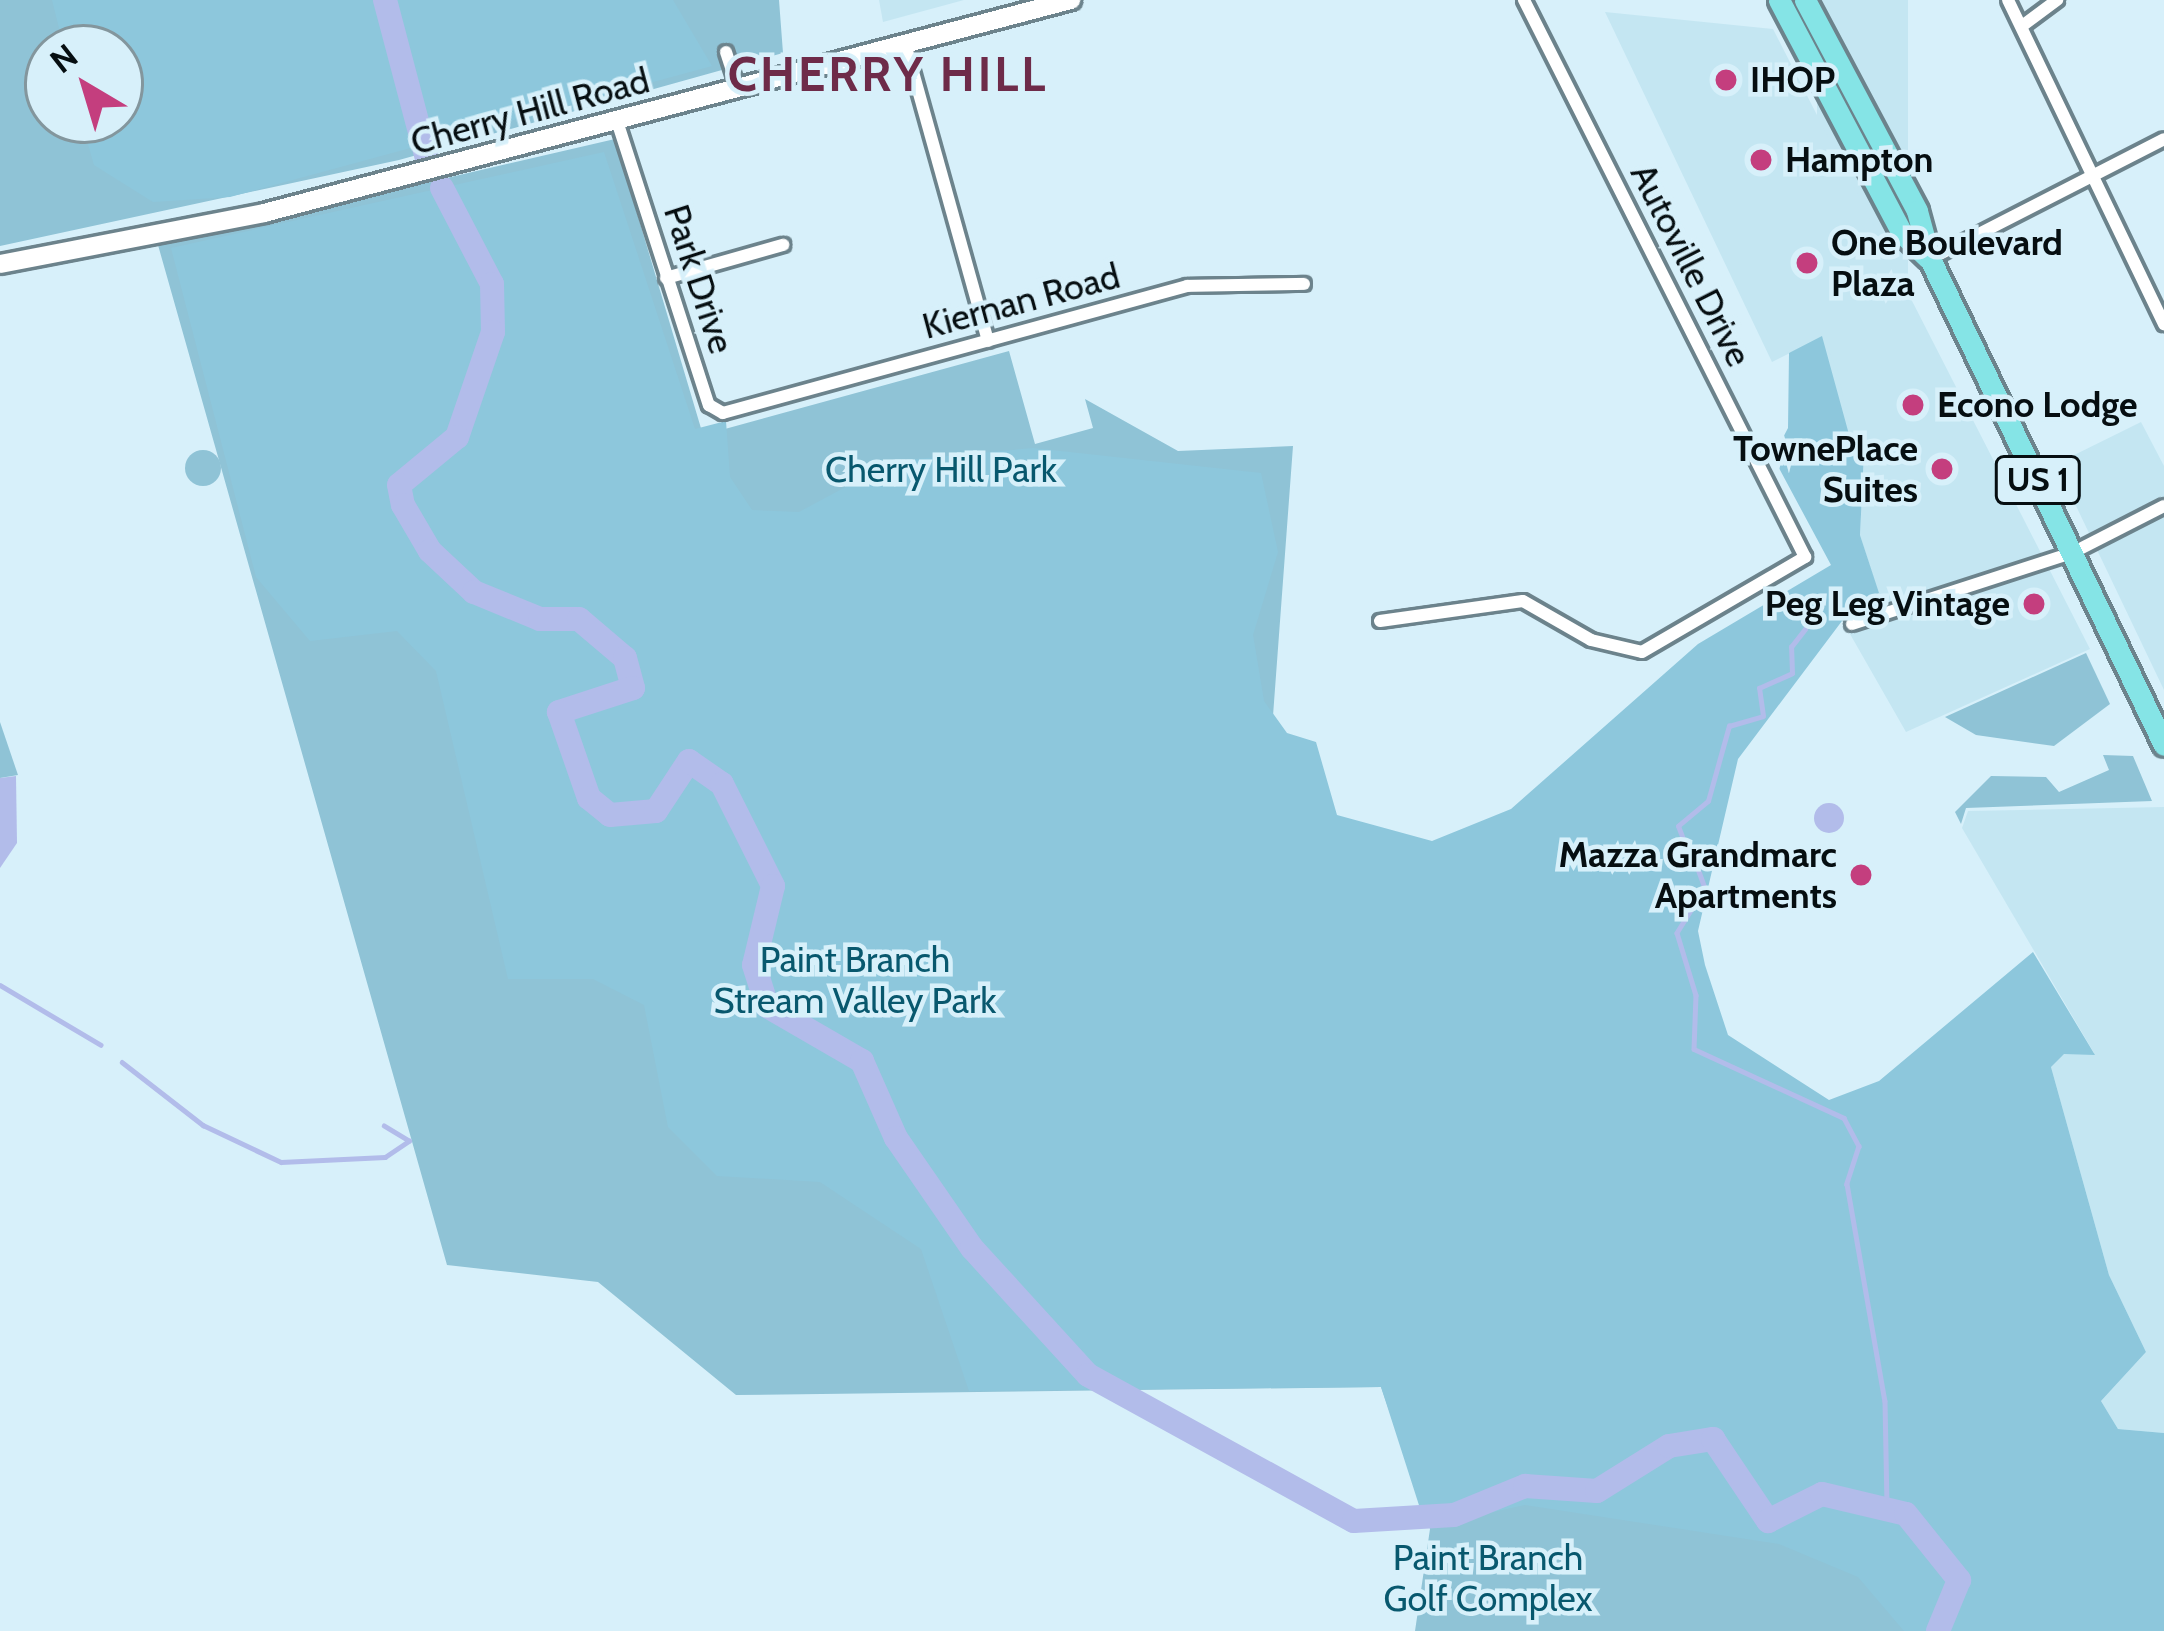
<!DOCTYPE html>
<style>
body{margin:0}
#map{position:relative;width:2164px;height:1631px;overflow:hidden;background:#d7f0fa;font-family:Cabin,sans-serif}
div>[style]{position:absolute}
.built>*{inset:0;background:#c4e6f2;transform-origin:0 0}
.green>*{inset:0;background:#8fc3d6}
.round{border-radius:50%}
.forest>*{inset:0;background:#8dc7dc}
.water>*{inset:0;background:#b2bcea}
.stream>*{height:4.5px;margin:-2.25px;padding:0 2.25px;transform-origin:2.25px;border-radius:2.25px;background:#b2bcea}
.river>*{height:24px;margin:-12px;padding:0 12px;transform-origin:12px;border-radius:12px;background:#b2bcea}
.roads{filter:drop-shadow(3px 0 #6c838c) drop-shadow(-3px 0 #6c838c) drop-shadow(0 3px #6c838c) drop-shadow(0 -3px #6c838c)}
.minor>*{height:12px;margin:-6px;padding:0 6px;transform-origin:6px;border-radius:6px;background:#fff}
.secondary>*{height:18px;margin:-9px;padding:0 9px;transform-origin:9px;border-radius:9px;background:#fff}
.primary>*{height:21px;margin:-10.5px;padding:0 10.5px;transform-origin:10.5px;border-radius:10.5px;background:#85e4e6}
.dots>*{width:33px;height:33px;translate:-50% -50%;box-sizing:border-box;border:6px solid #d7f0fa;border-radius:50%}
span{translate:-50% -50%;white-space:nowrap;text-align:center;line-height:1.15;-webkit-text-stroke:9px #d7f0fa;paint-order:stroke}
.shield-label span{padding:3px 9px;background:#d7f0fa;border:3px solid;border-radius:9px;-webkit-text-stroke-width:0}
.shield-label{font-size:33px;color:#060e11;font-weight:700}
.poi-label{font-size:36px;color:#060e11;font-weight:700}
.left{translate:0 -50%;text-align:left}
.right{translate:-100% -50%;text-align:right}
.street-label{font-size:36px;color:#060e11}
.park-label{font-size:36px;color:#08586e}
.district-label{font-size:48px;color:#6e2b49;font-weight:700;letter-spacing:3px}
.north{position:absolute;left:24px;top:24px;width:120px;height:120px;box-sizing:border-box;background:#d7f0fa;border:3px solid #83969d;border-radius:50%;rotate:322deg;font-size:33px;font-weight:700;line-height:48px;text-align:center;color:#060e11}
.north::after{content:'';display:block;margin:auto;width:42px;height:54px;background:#c43e7e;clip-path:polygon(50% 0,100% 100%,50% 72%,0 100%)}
</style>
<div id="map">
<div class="built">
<div style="clip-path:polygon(879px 0,964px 0,883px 22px)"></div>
<div style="left:1817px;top:0;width:91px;height:436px"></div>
<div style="clip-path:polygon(1605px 12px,1773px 29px,2090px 649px,1906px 732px,1842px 620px,1878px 592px,1860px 535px,1864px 452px,1853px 450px,1838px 371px,1822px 337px,1772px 362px)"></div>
<div style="clip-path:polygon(2141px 422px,2164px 466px,2164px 690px,2056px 464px)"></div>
<div style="clip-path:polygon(2164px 807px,2164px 1433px,2118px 1429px,2101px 1401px,2146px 1352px,2109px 1275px,2051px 1067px,2063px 1054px,2094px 1053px,1962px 828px,1968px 811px)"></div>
</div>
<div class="green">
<div style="clip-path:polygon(evenodd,0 0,779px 0,783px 53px,399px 160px,0 246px,0 0,48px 48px,120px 48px,120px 120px,48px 120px,48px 48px)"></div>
<div style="clip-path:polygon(615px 139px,703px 435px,1009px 351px,1035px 444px,1093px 428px,1085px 399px,1178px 451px,1293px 446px,1252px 999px,2055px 1631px,1415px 1631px,1430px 1529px,1381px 1387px,736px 1395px,598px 1282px,447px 1265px,158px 245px)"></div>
<div class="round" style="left:185px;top:450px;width:36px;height:36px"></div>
<div style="clip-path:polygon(2086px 653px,2110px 704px,2054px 746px,1976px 735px,1945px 717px)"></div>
<div style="clip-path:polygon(0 722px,18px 775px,0 778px)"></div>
<div style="clip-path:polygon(2103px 755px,2133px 756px,2152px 801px,1966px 808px,1961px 824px,1955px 812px,1991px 776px,2046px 777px,2059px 792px,2109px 770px)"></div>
</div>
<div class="forest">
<div style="clip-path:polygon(52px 0,673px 0,712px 66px,230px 197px,153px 202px,94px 165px,81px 120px,120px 120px,120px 48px,64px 48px)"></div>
<div style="clip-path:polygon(604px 152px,695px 429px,726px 421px,730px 477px,752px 510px,799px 512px,894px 461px,1033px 448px,1261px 473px,1278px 552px,1253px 635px,1264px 701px,1287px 733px,1316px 742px,1337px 815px,1432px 841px,1511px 809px,1698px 644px,1831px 565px,1773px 457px,1788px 428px,1789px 353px,1822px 336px,1853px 449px,1864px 452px,1860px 535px,1879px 593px,1851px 609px,1738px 759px,1698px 931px,1705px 965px,1728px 1035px,1829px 1100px,1879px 1081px,2033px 952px,2095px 1055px,2064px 1054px,2051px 1067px,2109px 1275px,2146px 1352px,2101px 1401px,2118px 1429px,2164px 1433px,2164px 1631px,1904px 1631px,1858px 1577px,1779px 1544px,1525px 1505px,1426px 1527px,1381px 1387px,969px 1391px,921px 1249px,820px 1182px,717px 1176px,668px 1127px,644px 1005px,593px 979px,508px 979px,436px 671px,397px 631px,310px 641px,256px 577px,171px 248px)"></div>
</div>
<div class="water">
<div style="clip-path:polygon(16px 776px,17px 843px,0 868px,0 778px)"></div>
<div class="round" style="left:1814px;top:803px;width:30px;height:30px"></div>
</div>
<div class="stream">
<div style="left:1686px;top:847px;width:22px;rotate:-111deg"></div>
<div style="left:1678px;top:826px;width:39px;rotate:-40deg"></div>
<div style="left:1708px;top:801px;width:78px;rotate:-74.4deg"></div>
<div style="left:1729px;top:726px;width:35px;rotate:-16deg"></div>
<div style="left:1763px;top:716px;width:28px;rotate:-98deg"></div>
<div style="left:1759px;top:688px;width:36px;rotate:-24deg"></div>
<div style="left:1792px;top:673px;width:26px;rotate:-92deg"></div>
<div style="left:1791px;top:647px;width:23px;rotate:-52deg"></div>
<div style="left:1693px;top:855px;width:35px;rotate:70deg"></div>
<div style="left:1705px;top:888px;width:53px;rotate:121.9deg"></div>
<div style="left:1677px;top:933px;width:65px;rotate:73deg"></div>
<div style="left:1696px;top:995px;width:54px;rotate:92.1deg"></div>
<div style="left:1694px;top:1049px;width:165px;rotate:24.7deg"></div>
<div style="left:1844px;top:1118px;width:32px;rotate:62deg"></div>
<div style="left:1859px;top:1146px;width:40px;rotate:108deg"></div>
<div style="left:1847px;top:1184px;width:220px;rotate:80.1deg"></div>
<div style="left:1885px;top:1401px;width:104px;rotate:88.9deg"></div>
<div style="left:0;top:985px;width:117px;rotate:30.7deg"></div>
<div style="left:122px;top:1062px;width:103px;rotate:37.9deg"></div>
<div style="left:203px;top:1125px;width:86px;rotate:25.4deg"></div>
<div style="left:281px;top:1162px;width:104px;rotate:-2.8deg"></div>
<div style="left:385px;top:1157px;width:29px;rotate:-34deg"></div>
<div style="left:409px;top:1141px;width:29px;rotate:-149deg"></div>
</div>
<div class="river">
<div style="left:385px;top:0;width:164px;rotate:75.2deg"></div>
<div style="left:442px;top:188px;width:108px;rotate:62.5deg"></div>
<div style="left:492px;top:284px;width:48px;rotate:88.8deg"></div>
<div style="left:493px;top:332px;width:111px;rotate:108.9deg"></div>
<div style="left:457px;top:437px;width:75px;rotate:140.4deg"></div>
<div style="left:399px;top:485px;width:20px;rotate:79deg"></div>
<div style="left:403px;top:505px;width:53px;rotate:59.6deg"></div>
<div style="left:430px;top:551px;width:60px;rotate:43deg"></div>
<div style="left:474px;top:592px;width:71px;rotate:22.2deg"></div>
<div style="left:540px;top:619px;width:39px"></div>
<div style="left:579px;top:619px;width:60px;rotate:40.3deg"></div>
<div style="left:625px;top:658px;width:31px;rotate:75deg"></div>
<div style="left:633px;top:688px;width:78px;rotate:162deg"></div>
<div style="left:559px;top:712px;width:91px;rotate:70.8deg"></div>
<div style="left:589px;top:798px;width:27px;rotate:39deg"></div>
<div style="left:610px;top:815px;width:46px;rotate:-5deg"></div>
<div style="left:656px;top:811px;width:60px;rotate:-56.6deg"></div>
<div style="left:689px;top:761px;width:40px;rotate:34.9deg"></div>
<div style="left:722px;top:784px;width:114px;rotate:63.4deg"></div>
<div style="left:773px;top:886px;width:81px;rotate:103.5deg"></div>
<div style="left:754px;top:965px;width:43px;rotate:72.4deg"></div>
<div style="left:767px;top:1006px;width:110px;rotate:30.1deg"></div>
<div style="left:862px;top:1061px;width:84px;rotate:66.2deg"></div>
<div style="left:896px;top:1138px;width:134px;rotate:55.4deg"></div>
<div style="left:972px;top:1248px;width:172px;rotate:47.6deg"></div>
<div style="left:1088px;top:1375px;width:303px;rotate:28.8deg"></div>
<div style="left:1354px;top:1521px;width:100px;rotate:-3.4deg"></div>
<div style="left:1454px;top:1515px;width:77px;rotate:-22.2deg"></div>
<div style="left:1525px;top:1486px;width:72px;rotate:4deg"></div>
<div style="left:1597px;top:1491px;width:85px;rotate:-32deg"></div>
<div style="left:1669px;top:1446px;width:45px;rotate:-9deg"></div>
<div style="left:1713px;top:1439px;width:99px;rotate:56.1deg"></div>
<div style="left:1768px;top:1521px;width:60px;rotate:-26.6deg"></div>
<div style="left:1822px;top:1494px;width:86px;rotate:13.4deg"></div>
<div style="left:1906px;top:1514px;width:85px;rotate:51.2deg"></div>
<div style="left:1959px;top:1580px;width:55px;rotate:112.4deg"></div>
</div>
<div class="roads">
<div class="minor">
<div style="left:2008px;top:0;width:360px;rotate:64.3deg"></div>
<div style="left:2022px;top:26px;width:44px;rotate:-36.6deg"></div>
<div style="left:906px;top:47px;width:305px;rotate:74.4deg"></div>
<div style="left:726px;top:52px;width:40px;rotate:72deg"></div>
<div style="left:617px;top:121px;width:299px;rotate:72.1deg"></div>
<div style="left:709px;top:405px;width:16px;rotate:30deg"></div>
<div style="left:723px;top:413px;width:481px;rotate:-15.3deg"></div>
<div style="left:1187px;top:286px;width:117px;rotate:-1deg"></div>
<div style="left:1930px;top:259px;width:263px;rotate:-27.1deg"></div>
<div style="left:666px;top:278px;width:122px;rotate:-15.8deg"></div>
<div style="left:1380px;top:621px;width:144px;rotate:-8deg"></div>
<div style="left:1523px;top:601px;width:78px;rotate:29.8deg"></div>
<div style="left:1591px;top:640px;width:52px;rotate:13.2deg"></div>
<div style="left:1642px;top:652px;width:189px;rotate:-30.2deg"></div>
<div style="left:1805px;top:557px;width:624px;rotate:-116.77deg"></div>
<div style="left:1852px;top:624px;width:231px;rotate:-17.9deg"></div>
<div style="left:2072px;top:553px;width:103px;rotate:-27.1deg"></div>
</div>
<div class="secondary">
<div style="left:0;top:264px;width:269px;rotate:-10.9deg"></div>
<div style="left:264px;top:213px;width:835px;rotate:-14.79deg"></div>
</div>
<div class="primary">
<div style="left:1779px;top:0;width:263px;rotate:62.2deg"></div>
<div style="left:1902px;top:233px;width:36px;rotate:44deg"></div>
<div style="left:1805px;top:0;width:239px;rotate:62deg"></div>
<div style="left:1917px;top:211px;width:50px;rotate:74.8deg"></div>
<div style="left:1930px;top:259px;width:539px;rotate:64.29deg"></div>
</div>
</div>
<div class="dots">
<div style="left:1726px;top:80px;background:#c43e7e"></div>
<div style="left:1761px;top:160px;background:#c43e7e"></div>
<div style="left:1807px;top:263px;background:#c43e7e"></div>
<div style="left:1913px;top:405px;background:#c43e7e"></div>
<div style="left:1942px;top:469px;background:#c43e7e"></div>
<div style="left:2034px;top:604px;background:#c43e7e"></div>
<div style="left:1861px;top:875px;background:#c43e7e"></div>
</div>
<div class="shield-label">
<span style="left:2038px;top:480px">US 1</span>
</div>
<div class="poi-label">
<span class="left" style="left:1750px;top:80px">IHOP</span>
<span class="left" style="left:1785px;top:160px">Hampton</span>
<span class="left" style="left:1831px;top:263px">One Boulevard<br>Plaza</span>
<span class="left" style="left:1937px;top:405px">Econo Lodge</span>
<span class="right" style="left:1918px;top:469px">TownePlace<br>Suites</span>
<span class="right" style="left:2010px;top:604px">Peg Leg Vintage</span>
<span class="right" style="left:1837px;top:875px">Mazza Grandmarc<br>Apartments</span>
</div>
<div class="street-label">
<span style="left:530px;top:111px;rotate:-15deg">Cherry Hill Road</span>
<span style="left:1691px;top:265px;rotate:63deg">Autoville Drive</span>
<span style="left:699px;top:279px;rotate:72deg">Park Drive</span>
<span style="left:1021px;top:301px;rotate:-15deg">Kiernan Road</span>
</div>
<div class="park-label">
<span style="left:941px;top:470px">Cherry Hill Park</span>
<span style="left:855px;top:980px">Paint Branch<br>Stream Valley Park</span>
<span style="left:1488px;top:1578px">Paint Branch<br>Golf Complex</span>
</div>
<div class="district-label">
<span style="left:888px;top:75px">CHERRY HILL</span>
</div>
<div class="north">N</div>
</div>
